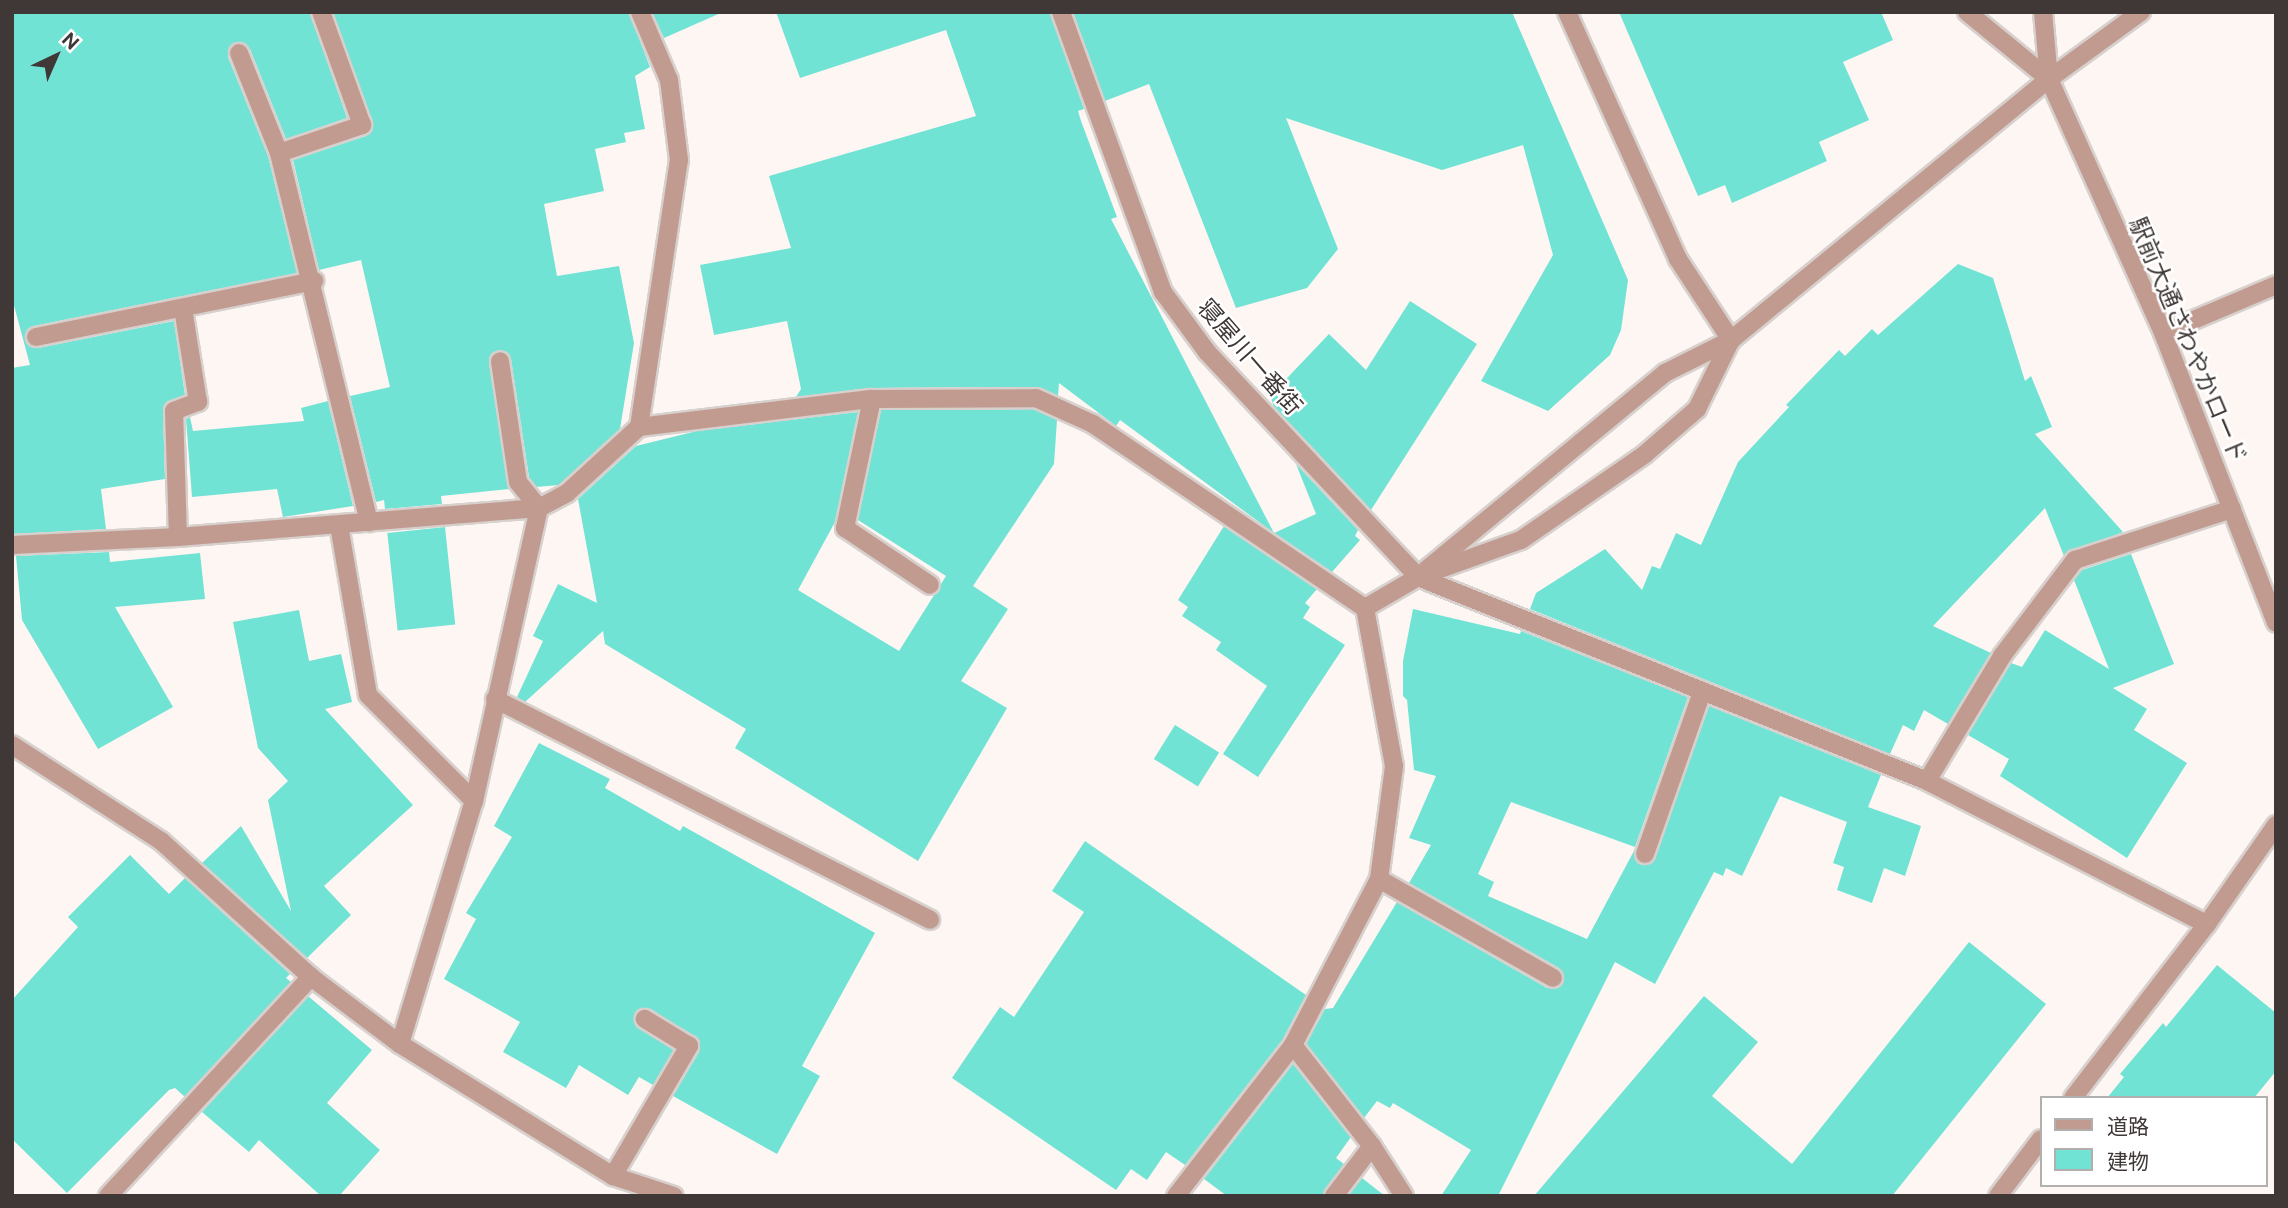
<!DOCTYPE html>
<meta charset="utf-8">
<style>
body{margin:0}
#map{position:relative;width:2288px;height:1208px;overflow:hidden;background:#fdf6f3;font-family:"Public Sans","Noto Sans JP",sans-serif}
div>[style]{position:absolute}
.building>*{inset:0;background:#71e3d4;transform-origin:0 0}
.roads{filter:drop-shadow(2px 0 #d7d0cd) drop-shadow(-2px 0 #d7d0cd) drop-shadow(0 2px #d7d0cd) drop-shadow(0 -2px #d7d0cd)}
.minor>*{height:18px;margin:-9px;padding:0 9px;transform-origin:9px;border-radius:9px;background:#c19b90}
span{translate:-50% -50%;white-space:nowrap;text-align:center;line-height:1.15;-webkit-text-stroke:5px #fff;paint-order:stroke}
.street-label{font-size:24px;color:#3f3836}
.frame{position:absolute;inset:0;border:14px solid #3f3836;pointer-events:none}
.legend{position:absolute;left:2040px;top:1096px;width:228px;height:91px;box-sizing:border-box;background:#fff;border:2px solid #b2afaf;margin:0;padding:9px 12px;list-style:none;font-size:21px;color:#3f3836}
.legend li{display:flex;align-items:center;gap:14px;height:35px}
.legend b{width:35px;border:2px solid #b2afaf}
.north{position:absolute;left:21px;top:21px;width:70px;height:70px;-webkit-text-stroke:5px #fff;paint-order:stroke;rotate:44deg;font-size:19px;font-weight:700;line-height:28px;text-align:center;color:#3f3836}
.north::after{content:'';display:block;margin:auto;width:24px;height:32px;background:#3f3836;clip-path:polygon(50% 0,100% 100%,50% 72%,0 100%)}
</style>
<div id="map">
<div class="building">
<div style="clip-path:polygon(12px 12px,310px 12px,347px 118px,286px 139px,250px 49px,234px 43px,228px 57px,268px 156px,297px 273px,34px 326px,26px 333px,27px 344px,38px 348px,174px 321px,185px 395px,169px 401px,163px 411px,165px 479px,101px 489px,106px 529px,14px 534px,12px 368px,30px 365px,12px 298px)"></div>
<div style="clip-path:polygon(333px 12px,629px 12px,650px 67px,635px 76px,645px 129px,624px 133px,626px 142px,595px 149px,604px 191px,544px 204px,557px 276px,619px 266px,634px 343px,620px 429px,559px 485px,536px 487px,529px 477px,511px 359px,499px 350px,489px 363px,509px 489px,441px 496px,442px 504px,385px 509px,384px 500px,376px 502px,350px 396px,390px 387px,361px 260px,319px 270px,293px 160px,366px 136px,373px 128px)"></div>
<div style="clip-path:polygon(652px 12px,723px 12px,664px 38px)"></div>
<div style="clip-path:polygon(776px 12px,1050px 12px,1084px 109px,1078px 111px,1081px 121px,1117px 217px,1111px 219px,1274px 533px,1120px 420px,1116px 426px,1059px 383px,1058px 396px,1036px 387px,872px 388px,796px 397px,801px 389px,787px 321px,714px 335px,700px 265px,791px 248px,769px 176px,976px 116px,946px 30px,800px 78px)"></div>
<div style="clip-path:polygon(1073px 12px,1512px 12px,1628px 280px,1621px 330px,1610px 355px,1548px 411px,1481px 381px,1553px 255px,1523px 145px,1442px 170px,1286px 118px,1338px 249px,1307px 288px,1236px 308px,1149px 84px,1105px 101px)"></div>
<div style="clip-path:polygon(1619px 12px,1881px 12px,1893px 40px,1843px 62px,1869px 120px,1819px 142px,1827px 161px,1732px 203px,1725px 185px,1698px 196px)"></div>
<div style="clip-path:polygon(1958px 264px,1993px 278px,2025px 381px,2031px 376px,2052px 427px,2035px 434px,2123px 532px,2064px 556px,2045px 508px,1933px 626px,1991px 653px,1948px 724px,1924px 710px,1914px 731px,1903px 725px,1890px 754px,1530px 609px,1536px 593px,1605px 549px,1642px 590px,1652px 566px,1660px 569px,1676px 533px,1701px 545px,1738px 462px,1789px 407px,1786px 405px,1839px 350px,1845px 356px,1872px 329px,1878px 335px)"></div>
<div style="clip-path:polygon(1410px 301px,1477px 344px,1371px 510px,1274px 407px,1270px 396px,1329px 334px,1366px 370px)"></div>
<div style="clip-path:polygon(328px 401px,353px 506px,283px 517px,277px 489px,192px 497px,186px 419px,190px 417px,193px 431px,304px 421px,301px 408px)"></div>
<div style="clip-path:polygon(1034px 409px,1057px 420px,1054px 464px,973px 586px,1008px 609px,961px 681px,1007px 708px,918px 861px,735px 748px,746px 729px,605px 644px,603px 631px,525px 702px,517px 697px,543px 641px,533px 636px,558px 584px,597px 603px,578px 499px,636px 446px,697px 431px,858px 412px,835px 522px,798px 590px,899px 651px,946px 576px,858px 520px,881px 410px)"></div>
<div style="clip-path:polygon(1296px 464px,1358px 530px,1355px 536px,1360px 540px,1332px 572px,1274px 533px,1316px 514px)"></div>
<div style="clip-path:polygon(1224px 526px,1317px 589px,1305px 603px,1310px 607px,1303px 618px,1345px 645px,1258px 777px,1223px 754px,1267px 686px,1216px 650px,1221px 642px,1182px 616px,1188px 607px,1178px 600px)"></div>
<div style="left:445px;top:527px;width:98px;height:58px;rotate:84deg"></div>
<div style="clip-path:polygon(109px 552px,110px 562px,200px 553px,205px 599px,115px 607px,173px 707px,98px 749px,22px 620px,16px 556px)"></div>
<div style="clip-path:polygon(2131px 554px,2174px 664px,2113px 688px,2147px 709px,2134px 730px,2187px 763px,2127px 858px,2000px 776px,2009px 759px,1968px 735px,2011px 663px,2022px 667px,2045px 630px,2109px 669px,2074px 580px,2082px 570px)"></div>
<div style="clip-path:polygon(1413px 609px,1520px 634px,1521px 631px,1688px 697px,1635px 847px,1511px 802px,1478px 874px,1494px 882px,1488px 896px,1587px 939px,1635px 849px,1641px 864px,1655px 858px,1709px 706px,1881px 775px,1868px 807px,1921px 826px,1905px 876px,1884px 868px,1872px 903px,1837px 890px,1844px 867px,1833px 863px,1847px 822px,1780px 796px,1742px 876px,1726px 868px,1723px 876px,1714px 872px,1655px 984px,1615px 962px,1498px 1196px,1441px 1196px,1471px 1150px,1393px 1103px,1390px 1108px,1377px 1101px,1364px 1118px,1306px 1044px,1325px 1009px,1333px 1008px,1397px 902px,1547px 988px,1558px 988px,1564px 979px,1559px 968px,1409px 883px,1431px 845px,1409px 838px,1436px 776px,1414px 770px,1407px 700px,1403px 696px,1403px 661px)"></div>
<div style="clip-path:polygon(299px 610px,309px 661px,341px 654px,352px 702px,325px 709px,413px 805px,324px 886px,351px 915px,307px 958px,202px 863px,241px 826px,291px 911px,268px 800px,288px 781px,258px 748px,233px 622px)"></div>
<div style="left:1175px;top:725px;width:52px;height:40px;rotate:32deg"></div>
<div style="clip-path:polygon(539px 743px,610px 779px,605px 788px,680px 831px,683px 826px,875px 933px,802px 1066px,820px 1076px,777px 1154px,673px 1096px,699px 1052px,699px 1041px,651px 1009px,636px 1013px,635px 1025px,674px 1050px,653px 1085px,639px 1077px,628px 1095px,579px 1065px,566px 1088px,503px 1052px,520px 1022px,444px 979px,476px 919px,466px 913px,512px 837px,494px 826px)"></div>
<div style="clip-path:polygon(1085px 841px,1306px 995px,1283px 1039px,1185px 1165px,1166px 1152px,1147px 1180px,1131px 1169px,1116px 1190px,952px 1078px,1000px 1007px,1014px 1017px,1084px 912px,1052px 891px)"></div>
<div style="clip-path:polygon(130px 855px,169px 894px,185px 878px,290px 974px,286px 978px,291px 982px,185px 1097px,175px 1088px,169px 1090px,67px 1193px,12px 1139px,12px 1000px,78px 927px,68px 917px)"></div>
<div style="clip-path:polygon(1969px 942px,2046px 1004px,1892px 1196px,1534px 1196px,1704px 996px,1758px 1042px,1712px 1096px,1792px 1164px)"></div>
<div style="clip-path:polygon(2217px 965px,2276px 1013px,2276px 1071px,2254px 1098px,2107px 1098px,2124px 1077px,2120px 1074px,2163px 1023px,2166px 1027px)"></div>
<div style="clip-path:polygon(308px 996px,372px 1050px,327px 1103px,380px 1150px,339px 1196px,321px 1196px,259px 1140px,249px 1152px,202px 1112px)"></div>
<div style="clip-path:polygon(1293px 1064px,1351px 1137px,1336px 1158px,1344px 1164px,1323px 1196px,1227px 1196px,1204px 1179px)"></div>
<div style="clip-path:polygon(1362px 1178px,1385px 1196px,1348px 1196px)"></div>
</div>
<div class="roads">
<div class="minor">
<div style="left:1061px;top:12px;width:298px;rotate:70deg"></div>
<div style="left:1163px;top:292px;width:74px;rotate:53.7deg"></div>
<div style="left:1207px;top:352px;width:308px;rotate:46.8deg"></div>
<div style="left:1418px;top:577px;width:548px;rotate:21.84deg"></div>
<div style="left:1927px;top:781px;width:314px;rotate:27.1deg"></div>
<div style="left:1567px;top:12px;width:271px;rotate:65.8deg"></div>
<div style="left:1678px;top:259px;width:97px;rotate:56.8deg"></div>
<div style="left:1967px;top:12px;width:106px;rotate:39.3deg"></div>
<div style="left:2043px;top:12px;width:67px;rotate:84.9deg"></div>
<div style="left:2049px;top:79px;width:278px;rotate:65.8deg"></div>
<div style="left:2163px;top:333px;width:311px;rotate:68.7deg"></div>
<div style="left:239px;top:53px;width:108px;rotate:68.2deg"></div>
<div style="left:279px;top:153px;width:380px;rotate:76.3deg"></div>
<div style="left:279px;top:153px;width:88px;rotate:-18.6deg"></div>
<div style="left:362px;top:125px;width:120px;rotate:-109.9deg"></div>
<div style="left:2163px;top:333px;width:123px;rotate:-23deg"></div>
<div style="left:36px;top:337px;width:284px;rotate:-11.4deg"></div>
<div style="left:872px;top:399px;width:132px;rotate:101.8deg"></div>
<div style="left:845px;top:528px;width:102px;rotate:33.8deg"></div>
<div style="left:639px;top:427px;width:270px;rotate:-81.5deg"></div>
<div style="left:679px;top:160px;width:81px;rotate:-97.1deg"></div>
<div style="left:669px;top:80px;width:74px;rotate:-113.1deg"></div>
<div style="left:339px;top:525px;width:172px;rotate:80.3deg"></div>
<div style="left:368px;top:695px;width:150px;rotate:45deg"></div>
<div style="left:178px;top:537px;width:126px;rotate:-91.8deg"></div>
<div style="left:174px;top:411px;width:26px;rotate:-21deg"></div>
<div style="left:198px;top:402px;width:95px;rotate:-99.1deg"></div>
<div style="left:12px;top:545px;width:166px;rotate:-2.8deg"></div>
<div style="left:178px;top:537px;width:362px;rotate:-4.6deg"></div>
<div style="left:539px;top:508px;width:32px;rotate:-28deg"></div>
<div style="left:567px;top:493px;width:98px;rotate:-42.5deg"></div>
<div style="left:639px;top:427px;width:235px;rotate:-6.9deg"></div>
<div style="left:872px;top:399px;width:164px;rotate:-0.3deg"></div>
<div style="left:1036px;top:398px;width:63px;rotate:24.5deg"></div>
<div style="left:1093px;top:424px;width:328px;rotate:34.1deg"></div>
<div style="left:1426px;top:570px;width:310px;rotate:-39.5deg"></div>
<div style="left:1665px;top:373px;width:74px;rotate:-26.6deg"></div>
<div style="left:1731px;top:340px;width:411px;rotate:-39.4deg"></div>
<div style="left:2049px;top:79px;width:114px;rotate:-36.1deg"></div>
<div style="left:495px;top:699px;width:488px;rotate:26.9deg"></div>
<div style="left:12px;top:745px;width:177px;rotate:32.8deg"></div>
<div style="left:161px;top:841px;width:202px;rotate:42.2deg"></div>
<div style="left:311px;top:977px;width:111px;rotate:37deg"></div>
<div style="left:400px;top:1044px;width:251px;rotate:31.8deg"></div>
<div style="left:613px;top:1176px;width:64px;rotate:18.2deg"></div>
<div style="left:1927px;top:781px;width:146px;rotate:-59deg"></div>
<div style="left:2002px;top:656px;width:121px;rotate:-52.8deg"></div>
<div style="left:2075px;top:560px;width:165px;rotate:-18deg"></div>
<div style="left:1645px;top:854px;width:172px;rotate:-70.6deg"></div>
<div style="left:1379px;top:879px;width:200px;rotate:29.6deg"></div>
<div style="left:400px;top:1044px;width:254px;rotate:-73.1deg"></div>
<div style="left:474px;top:801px;width:300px;rotate:-77.5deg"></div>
<div style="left:539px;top:508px;width:33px;rotate:-129deg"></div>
<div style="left:518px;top:482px;width:122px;rotate:-98.5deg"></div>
<div style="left:1293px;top:1045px;width:128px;rotate:52deg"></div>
<div style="left:1372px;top:1146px;width:59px;rotate:57.4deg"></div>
<div style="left:2073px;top:1098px;width:220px;rotate:-52.4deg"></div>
<div style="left:2207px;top:924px;width:121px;rotate:-55.1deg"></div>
<div style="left:613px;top:1176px;width:151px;rotate:-59.7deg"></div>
<div style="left:689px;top:1046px;width:52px;rotate:-148.5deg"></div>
<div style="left:108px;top:1196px;width:299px;rotate:-47.2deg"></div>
<div style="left:1176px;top:1196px;width:191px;rotate:-52.2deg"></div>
<div style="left:1293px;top:1045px;width:187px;rotate:-62.6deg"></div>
<div style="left:1379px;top:879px;width:114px;rotate:-82.4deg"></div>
<div style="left:1394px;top:766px;width:161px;rotate:-100.4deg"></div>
<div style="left:1365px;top:608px;width:61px;rotate:-30.3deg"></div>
<div style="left:1418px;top:577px;width:109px;rotate:-19.8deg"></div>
<div style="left:1521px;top:540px;width:151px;rotate:-34.7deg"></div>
<div style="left:1645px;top:454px;width:69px;rotate:-40.9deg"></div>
<div style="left:1697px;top:409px;width:77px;rotate:-63.8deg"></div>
<div style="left:1334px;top:1196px;width:63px;rotate:-52.8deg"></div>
<div style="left:1998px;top:1196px;width:71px;rotate:-53deg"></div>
</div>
</div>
<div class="street-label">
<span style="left:2188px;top:340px;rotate:67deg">駅前大通さわやかロード</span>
<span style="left:1250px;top:357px;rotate:49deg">寝屋川一番街</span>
</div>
<div class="frame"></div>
<ul class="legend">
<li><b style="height:9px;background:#c19b90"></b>道路</li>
<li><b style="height:19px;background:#71e3d4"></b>建物</li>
</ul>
<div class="north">N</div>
</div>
